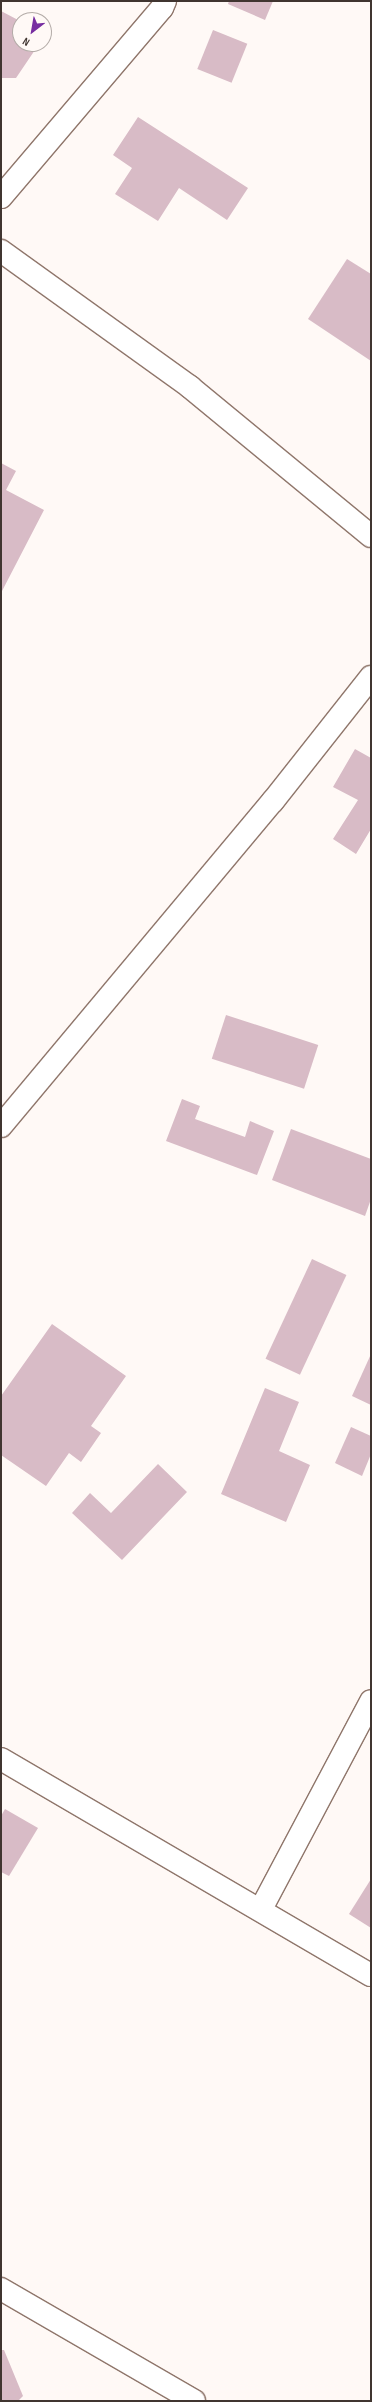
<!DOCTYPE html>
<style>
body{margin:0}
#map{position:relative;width:372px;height:2402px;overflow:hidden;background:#fff9f6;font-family:"Sofia Sans Condensed",sans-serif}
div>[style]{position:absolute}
.building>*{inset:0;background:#d8bbc6;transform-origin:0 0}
.roads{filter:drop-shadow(1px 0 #8f766b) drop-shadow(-1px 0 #8f766b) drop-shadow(0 1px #8f766b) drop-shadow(0 -1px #8f766b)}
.street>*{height:22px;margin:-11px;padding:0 11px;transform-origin:11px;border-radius:11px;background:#fff}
span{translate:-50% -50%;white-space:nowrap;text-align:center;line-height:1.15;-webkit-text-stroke:3px #fff9f6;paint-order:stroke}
.frame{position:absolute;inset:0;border:2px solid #403530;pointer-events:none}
.north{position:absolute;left:12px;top:12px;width:40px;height:40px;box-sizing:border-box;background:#fff9f6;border:1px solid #b3aba7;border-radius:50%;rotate:211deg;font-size:11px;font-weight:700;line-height:16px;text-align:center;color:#403530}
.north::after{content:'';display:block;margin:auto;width:14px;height:18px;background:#772ea1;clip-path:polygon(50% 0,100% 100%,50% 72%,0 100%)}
</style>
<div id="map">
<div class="building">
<div style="clip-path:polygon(229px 1px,273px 1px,265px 20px,228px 4px)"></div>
<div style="clip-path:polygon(1px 11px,20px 21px,20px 44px,39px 44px,16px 78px,1px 78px)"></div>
<div style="left:213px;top:30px;width:37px;height:42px;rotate:22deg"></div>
<div style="clip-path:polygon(138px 117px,248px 188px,227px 220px,179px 188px,158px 221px,115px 194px,132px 168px,113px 155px)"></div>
<div style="clip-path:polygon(347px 259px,371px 274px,371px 361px,308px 319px)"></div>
<div style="clip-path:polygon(1px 463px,16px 471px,6px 490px,44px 510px,1px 593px)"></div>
<div style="clip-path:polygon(355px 749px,371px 758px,371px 829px,356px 854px,333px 839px,358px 800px,333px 787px)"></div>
<div style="left:226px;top:1015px;width:97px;height:46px;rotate:18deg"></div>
<div style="clip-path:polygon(182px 1099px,200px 1106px,195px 1119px,245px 1137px,250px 1121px,274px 1131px,257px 1175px,166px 1141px)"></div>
<div style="clip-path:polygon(291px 1129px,371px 1159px,371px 1199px,365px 1216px,272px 1180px)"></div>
<div style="left:312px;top:1259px;width:38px;height:110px;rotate:25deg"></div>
<div style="clip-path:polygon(52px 1324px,126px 1376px,91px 1426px,101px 1433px,81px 1462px,69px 1453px,46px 1486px,1px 1455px,1px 1396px)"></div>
<div style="clip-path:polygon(371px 1354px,371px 1405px,352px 1396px)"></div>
<div style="clip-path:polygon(265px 1388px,299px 1402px,279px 1451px,310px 1465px,286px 1522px,221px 1494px)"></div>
<div style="clip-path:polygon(351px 1427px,371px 1436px,371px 1454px,362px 1476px,335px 1463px)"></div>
<div style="clip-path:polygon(158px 1464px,187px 1492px,122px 1560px,72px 1513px,90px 1493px,111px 1513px)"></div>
<div style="clip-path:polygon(5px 1809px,38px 1828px,9px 1876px,1px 1872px,1px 1816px)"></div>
<div style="clip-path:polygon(371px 1879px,371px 1928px,349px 1914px)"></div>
<div style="clip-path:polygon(1px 2350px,4px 2350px,23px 2396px,18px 2401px,1px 2401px)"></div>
</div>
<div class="roads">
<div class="street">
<div style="left:1px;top:197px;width:248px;rotate:-49.6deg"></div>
<div style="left:162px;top:8px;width:8px;rotate:-67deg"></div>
<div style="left:1px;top:251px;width:233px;rotate:35.7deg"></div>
<div style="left:190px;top:387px;width:234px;rotate:39.5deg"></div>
<div style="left:1px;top:1126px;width:424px;rotate:-50.1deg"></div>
<div style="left:273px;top:801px;width:158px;rotate:-51.7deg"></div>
<div style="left:1px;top:1759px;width:428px;rotate:30.3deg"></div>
<div style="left:261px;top:1909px;width:235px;rotate:-62.1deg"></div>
<div style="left:1px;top:2289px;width:223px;rotate:30.1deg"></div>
</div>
</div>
<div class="frame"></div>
<div class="north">N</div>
</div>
